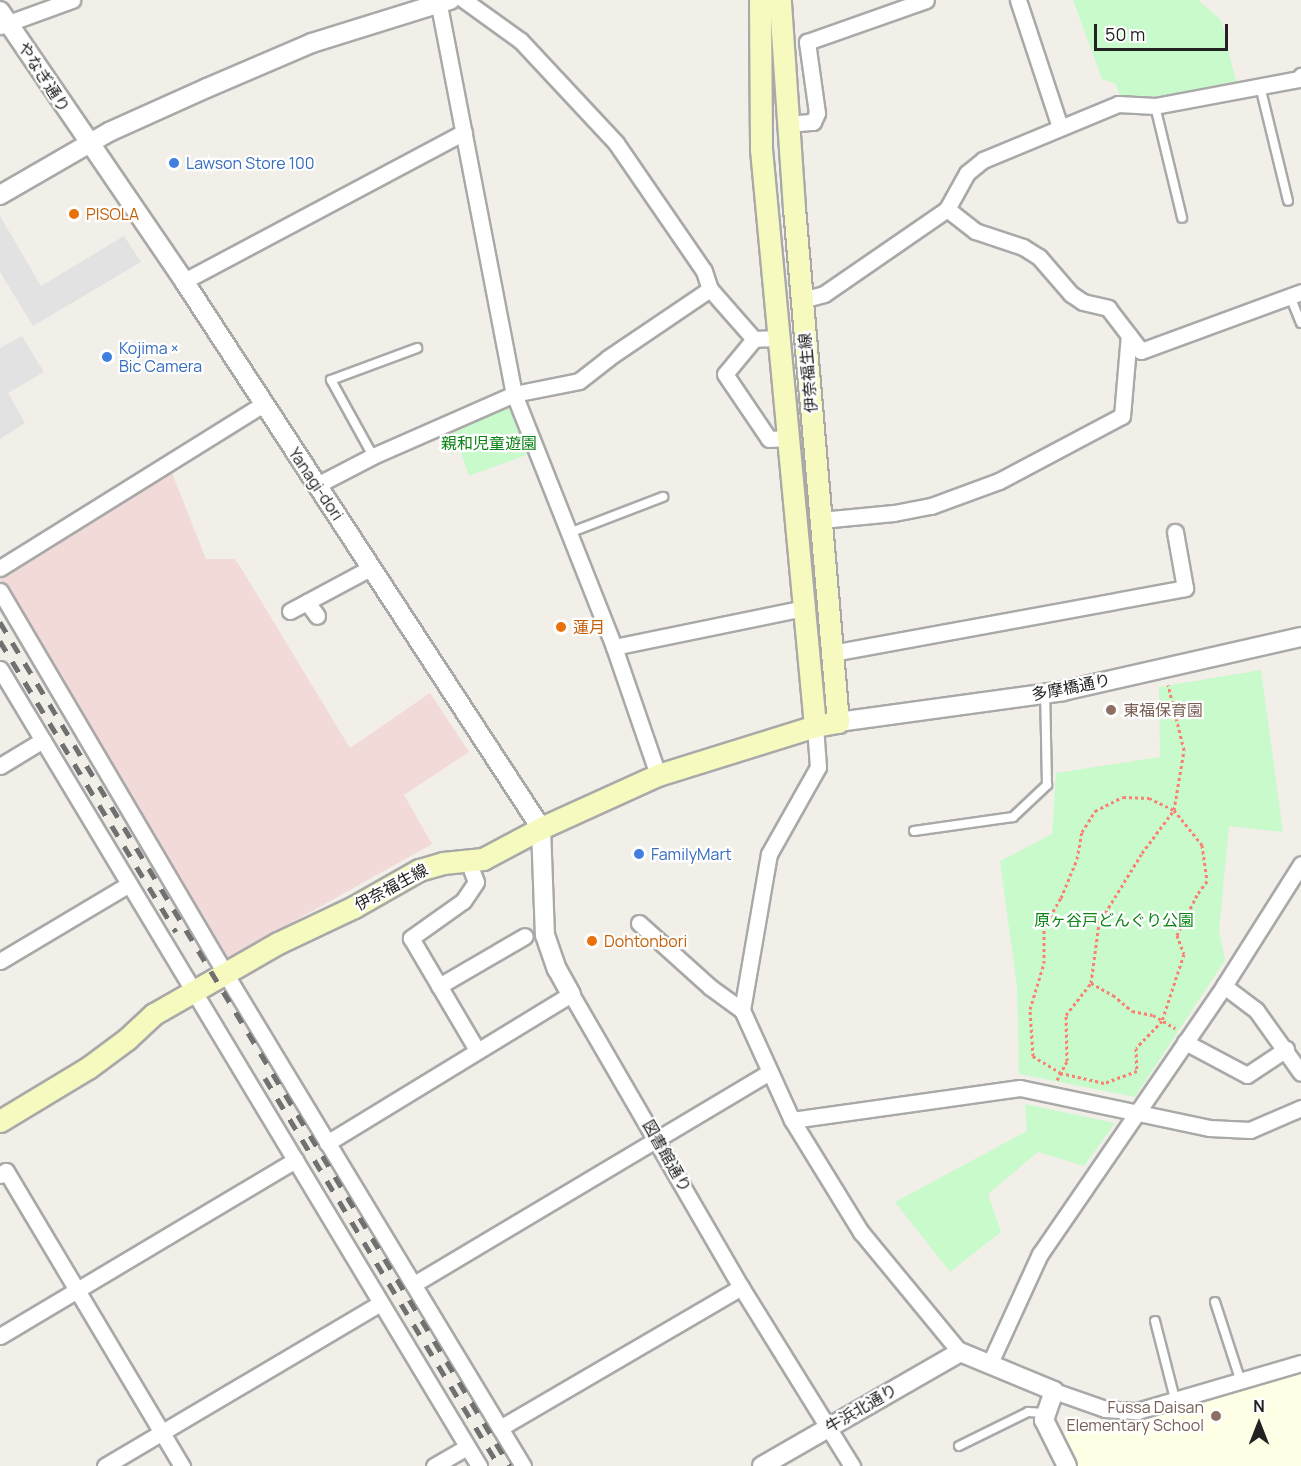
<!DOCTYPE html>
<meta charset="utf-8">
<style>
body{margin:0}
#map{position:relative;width:1301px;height:1466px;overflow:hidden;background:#f2efe9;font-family:Manrope,"Noto Sans JP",sans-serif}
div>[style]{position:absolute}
.commercial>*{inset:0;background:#f2dad9}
.education>*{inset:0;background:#ffffe5}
.park>*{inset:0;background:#c8facc;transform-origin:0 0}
.parking>*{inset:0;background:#e2e2e2}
.path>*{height:3px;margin-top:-1.5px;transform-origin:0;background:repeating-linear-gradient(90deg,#fa8072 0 3px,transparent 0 6px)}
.roads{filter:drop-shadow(2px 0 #a9a9a9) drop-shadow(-2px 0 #a9a9a9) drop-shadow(0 2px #a9a9a9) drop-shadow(0 -2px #a9a9a9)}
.service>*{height:8px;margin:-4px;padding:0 4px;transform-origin:4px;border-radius:4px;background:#fff}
.minor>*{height:15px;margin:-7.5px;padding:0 7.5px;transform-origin:7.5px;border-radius:7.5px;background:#fff}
.tertiary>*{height:18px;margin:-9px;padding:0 9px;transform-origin:9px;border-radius:9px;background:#fff}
.secondary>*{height:21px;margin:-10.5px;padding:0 10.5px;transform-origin:10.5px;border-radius:10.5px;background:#f7fabf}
.rail>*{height:4.5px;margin-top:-2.25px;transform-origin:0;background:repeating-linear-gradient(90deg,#707070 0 12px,transparent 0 24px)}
.dots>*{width:16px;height:16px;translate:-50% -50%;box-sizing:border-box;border:3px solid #fff;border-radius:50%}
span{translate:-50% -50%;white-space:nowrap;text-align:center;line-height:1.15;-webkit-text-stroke:4.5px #fff;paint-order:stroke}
.street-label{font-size:16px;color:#222}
.shop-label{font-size:16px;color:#366cbe}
.left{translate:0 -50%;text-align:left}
.food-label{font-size:16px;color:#c56008}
.park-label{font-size:16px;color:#0c8416}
.education-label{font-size:16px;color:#785e54}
.right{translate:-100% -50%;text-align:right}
.north{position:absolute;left:1229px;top:1394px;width:60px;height:60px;-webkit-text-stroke:4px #fff;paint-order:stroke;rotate:0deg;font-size:16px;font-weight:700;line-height:24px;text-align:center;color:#222}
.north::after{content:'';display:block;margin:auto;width:21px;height:27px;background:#222;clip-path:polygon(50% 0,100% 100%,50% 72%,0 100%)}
.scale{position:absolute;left:1094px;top:24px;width:134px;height:27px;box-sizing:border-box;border:3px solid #222;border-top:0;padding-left:8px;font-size:18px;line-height:21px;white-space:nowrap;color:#222;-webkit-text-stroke:4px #fff;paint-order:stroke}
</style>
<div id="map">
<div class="commercial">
<div style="clip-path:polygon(172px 473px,206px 559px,234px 559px,238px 563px,350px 748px,430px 693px,469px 752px,404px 795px,432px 844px,227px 959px,0 579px,0 574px)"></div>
</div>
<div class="education">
<div style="clip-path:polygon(1301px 1365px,1301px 1466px,1070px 1466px,1060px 1434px,1091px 1429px,1112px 1420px,1152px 1412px)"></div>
</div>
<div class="park">
<div style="clip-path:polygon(1073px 0,1198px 0,1221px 20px,1236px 81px,1144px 100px,1121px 98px,1116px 84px,1102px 79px)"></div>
<div style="left:509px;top:407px;width:51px;height:61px;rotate:70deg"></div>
<div style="clip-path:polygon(1261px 670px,1283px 832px,1229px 826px,1219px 931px,1225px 960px,1135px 1097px,1019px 1074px,1017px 987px,1000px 861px,1052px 834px,1056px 773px,1160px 757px,1159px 687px)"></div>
<div style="clip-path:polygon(1025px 1104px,1115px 1123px,1084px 1166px,1038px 1152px,988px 1194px,1001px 1232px,950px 1272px,895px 1202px,1027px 1131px)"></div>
</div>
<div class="parking">
<div style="clip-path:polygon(0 216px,41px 286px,124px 236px,141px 262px,33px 326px,0 272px)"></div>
<div style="clip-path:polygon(22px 336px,44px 372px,8px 393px,25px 423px,0 439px,0 348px)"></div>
</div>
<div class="path">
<div style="left:1123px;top:797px;width:26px;rotate:2deg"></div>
<div style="left:1149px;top:798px;width:28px;rotate:26deg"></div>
<div style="left:1174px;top:810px;width:45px;rotate:51.3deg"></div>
<div style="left:1202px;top:845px;width:36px;rotate:82deg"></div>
<div style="left:1207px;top:881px;width:17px;rotate:126deg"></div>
<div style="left:1197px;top:895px;width:45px;rotate:116.6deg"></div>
<div style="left:1177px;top:935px;width:20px;rotate:70deg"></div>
<div style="left:1184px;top:954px;width:71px;rotate:108.2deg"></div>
<div style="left:1162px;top:1021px;width:37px;rotate:134deg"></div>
<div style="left:1136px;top:1048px;width:23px;rotate:88deg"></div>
<div style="left:1137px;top:1071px;width:35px;rotate:160deg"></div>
<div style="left:1104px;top:1083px;width:44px;rotate:-166.9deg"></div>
<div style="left:1061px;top:1073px;width:33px;rotate:-149deg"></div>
<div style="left:1033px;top:1056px;width:47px;rotate:-93.7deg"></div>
<div style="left:1030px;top:1009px;width:48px;rotate:-73.1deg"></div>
<div style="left:1044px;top:963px;width:36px;rotate:-90deg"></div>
<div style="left:1044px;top:927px;width:34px;rotate:-60deg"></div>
<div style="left:1061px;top:898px;width:42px;rotate:-67.7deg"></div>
<div style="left:1077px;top:859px;width:27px;rotate:-80deg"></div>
<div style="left:1082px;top:832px;width:25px;rotate:-58deg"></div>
<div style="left:1095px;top:811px;width:31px;rotate:-27deg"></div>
<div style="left:1091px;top:983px;width:25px;rotate:29deg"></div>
<div style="left:1113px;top:995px;width:25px;rotate:40deg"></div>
<div style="left:1132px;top:1011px;width:21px;rotate:11deg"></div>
<div style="left:1153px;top:1015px;width:26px;rotate:31deg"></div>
<div style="left:1057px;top:1080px;width:21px;rotate:-62deg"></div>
<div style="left:1067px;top:1061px;width:46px;rotate:-91.2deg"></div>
<div style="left:1066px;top:1015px;width:41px;rotate:-52deg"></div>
<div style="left:1091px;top:983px;width:61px;rotate:-82.4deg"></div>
<div style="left:1099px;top:923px;width:82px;rotate:-58.4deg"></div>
<div style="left:1142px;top:853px;width:54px;rotate:-53.3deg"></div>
<div style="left:1174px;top:810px;width:61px;rotate:-80.5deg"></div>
<div style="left:1184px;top:750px;width:67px;rotate:-103.8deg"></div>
</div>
<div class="roads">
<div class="service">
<div style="left:1260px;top:86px;width:118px;rotate:76.3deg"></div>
<div style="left:1155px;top:106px;width:115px;rotate:76.4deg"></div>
<div style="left:1290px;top:296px;width:29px;rotate:68deg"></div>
<div style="left:373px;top:456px;width:87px;rotate:-118.9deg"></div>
<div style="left:331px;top:380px;width:92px;rotate:-20.4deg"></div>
<div style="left:569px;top:533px;width:101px;rotate:-21deg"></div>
<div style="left:914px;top:831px;width:100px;rotate:-8deg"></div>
<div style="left:1013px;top:817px;width:47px;rotate:-43.3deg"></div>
<div style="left:1047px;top:785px;width:92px;rotate:-91.2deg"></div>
<div style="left:1215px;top:1302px;width:81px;rotate:72deg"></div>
<div style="left:1155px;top:1321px;width:81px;rotate:75.6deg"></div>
<div style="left:959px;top:1446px;width:77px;rotate:-26.2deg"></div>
<div style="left:1028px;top:1412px;width:17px;rotate:3deg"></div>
</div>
<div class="minor">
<div style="left:438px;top:0;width:401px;rotate:79.1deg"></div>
<div style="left:514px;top:394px;width:272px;rotate:68.4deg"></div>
<div style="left:614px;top:647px;width:135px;rotate:71deg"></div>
<div style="left:464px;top:0;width:70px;rotate:35.7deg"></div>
<div style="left:521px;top:41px;width:139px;rotate:47deg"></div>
<div style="left:616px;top:143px;width:155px;rotate:55.5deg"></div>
<div style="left:704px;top:271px;width:19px;rotate:72deg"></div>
<div style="left:710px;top:289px;width:67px;rotate:48.7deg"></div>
<div style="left:1018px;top:0;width:134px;rotate:71.7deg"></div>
<div style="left:0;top:26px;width:77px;rotate:-19.9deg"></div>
<div style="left:788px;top:124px;width:25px;rotate:-5deg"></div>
<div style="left:813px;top:122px;width:10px;rotate:-66deg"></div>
<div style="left:817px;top:113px;width:72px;rotate:-98deg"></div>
<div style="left:807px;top:42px;width:126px;rotate:-19.4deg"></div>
<div style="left:947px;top:209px;width:36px;rotate:38deg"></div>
<div style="left:975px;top:231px;width:51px;rotate:18.4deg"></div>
<div style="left:1023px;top:247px;width:19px;rotate:32deg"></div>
<div style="left:1039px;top:257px;width:49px;rotate:49.1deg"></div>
<div style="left:1071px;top:294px;width:14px;rotate:34deg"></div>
<div style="left:1083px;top:302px;width:26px;rotate:13deg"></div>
<div style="left:1108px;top:308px;width:54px;rotate:52.5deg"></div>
<div style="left:1141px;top:351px;width:171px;rotate:-20.2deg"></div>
<div style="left:184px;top:281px;width:317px;rotate:-28deg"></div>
<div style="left:802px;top:300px;width:23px;rotate:-15deg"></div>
<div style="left:824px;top:294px;width:150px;rotate:-34.6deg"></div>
<div style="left:947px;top:209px;width:41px;rotate:-60.9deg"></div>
<div style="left:967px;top:173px;width:21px;rotate:-39deg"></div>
<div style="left:983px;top:160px;width:146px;rotate:-22.5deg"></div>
<div style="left:1118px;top:104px;width:37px;rotate:3deg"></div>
<div style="left:1155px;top:106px;width:147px;rotate:-10.6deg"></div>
<div style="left:1299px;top:79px;width:4px;rotate:-56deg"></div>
<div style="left:779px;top:338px;width:25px;rotate:178deg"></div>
<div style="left:754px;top:339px;width:45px;rotate:129.6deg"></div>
<div style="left:725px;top:374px;width:78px;rotate:55.9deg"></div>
<div style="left:769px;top:439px;width:19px;rotate:-3deg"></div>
<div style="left:317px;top:485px;width:63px;rotate:-27.4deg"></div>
<div style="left:373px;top:456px;width:154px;rotate:-23.7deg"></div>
<div style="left:514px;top:394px;width:66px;rotate:-11.3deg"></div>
<div style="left:579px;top:381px;width:37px;rotate:-38deg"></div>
<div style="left:608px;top:358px;width:123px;rotate:-34.1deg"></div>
<div style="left:821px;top:520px;width:73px;rotate:-5.5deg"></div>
<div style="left:894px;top:513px;width:38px;rotate:-11deg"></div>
<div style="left:931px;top:506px;width:72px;rotate:-20.2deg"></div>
<div style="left:999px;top:481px;width:139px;rotate:-27.9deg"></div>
<div style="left:1122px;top:416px;width:81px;rotate:-85.1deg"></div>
<div style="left:0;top:568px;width:310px;rotate:-31.9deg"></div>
<div style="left:0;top:591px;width:443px;rotate:59.5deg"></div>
<div style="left:225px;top:973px;width:576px;rotate:58.85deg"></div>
<div style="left:307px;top:602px;width:17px;rotate:54deg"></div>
<div style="left:290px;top:611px;width:93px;rotate:-28.2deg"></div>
<div style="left:614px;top:647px;width:194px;rotate:-11.6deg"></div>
<div style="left:832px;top:653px;width:359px;rotate:-10.4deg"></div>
<div style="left:1185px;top:588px;width:57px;rotate:-100.1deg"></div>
<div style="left:0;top:669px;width:930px;rotate:58.99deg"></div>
<div style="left:0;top:766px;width:50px;rotate:-31.2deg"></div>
<div style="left:468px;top:861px;width:22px;rotate:69deg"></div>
<div style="left:476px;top:882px;width:23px;rotate:124deg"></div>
<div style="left:463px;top:901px;width:64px;rotate:144.6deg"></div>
<div style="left:411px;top:938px;width:130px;rotate:59.5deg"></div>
<div style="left:639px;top:923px;width:96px;rotate:42deg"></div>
<div style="left:710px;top:987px;width:39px;rotate:36deg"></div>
<div style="left:742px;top:1010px;width:121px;rotate:65.6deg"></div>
<div style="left:792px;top:1120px;width:132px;rotate:58.4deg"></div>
<div style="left:861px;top:1232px;width:156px;rotate:50.5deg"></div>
<div style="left:0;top:961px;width:150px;rotate:-30.8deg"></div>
<div style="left:439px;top:986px;width:99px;rotate:-30.2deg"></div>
<div style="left:1224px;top:986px;width:40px;rotate:37deg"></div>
<div style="left:1256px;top:1010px;width:77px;rotate:54.5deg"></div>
<div style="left:742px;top:1010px;width:158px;rotate:-80.2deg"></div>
<div style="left:769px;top:854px;width:100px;rotate:-60.6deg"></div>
<div style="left:818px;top:767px;width:41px;rotate:-94.2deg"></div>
<div style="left:1185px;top:1042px;width:70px;rotate:28deg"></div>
<div style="left:1247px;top:1075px;width:47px;rotate:-33.7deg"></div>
<div style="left:792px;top:1120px;width:230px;rotate:-8deg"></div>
<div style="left:1020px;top:1088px;width:193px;rotate:11.9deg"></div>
<div style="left:1209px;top:1128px;width:41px;rotate:2.8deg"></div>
<div style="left:1250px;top:1130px;width:56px;rotate:-23.3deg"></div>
<div style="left:327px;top:1143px;width:286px;rotate:-31.4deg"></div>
<div style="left:571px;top:994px;width:339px;rotate:59.9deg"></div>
<div style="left:741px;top:1287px;width:211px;rotate:58.2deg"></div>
<div style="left:0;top:1175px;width:7px;rotate:-34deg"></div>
<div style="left:6px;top:1171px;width:344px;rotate:59.2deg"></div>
<div style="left:414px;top:1284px;width:414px;rotate:-30.8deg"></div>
<div style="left:0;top:1336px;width:344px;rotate:-30.8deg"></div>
<div style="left:990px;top:1363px;width:120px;rotate:-65.4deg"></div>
<div style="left:1040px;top:1254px;width:325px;rotate:-55.5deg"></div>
<div style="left:1224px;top:986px;width:144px;rotate:-57.7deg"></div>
<div style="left:1054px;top:1391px;width:54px;rotate:19.4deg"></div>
<div style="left:1105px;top:1409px;width:32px;rotate:4deg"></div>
<div style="left:1137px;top:1411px;width:171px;rotate:-16.3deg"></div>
<div style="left:500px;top:1428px;width:279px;rotate:-30.3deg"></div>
<div style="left:105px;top:1466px;width:318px;rotate:-30.6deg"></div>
<div style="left:434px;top:1466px;width:38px;rotate:-30deg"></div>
</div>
<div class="tertiary">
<div style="left:0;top:11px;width:327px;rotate:55.7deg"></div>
<div style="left:184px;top:281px;width:653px;rotate:56.87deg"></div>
<div style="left:541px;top:828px;width:107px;rotate:87.9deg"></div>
<div style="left:545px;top:935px;width:36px;rotate:71deg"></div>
<div style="left:557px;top:969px;width:29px;rotate:61deg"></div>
<div style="left:0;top:195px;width:126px;rotate:-30deg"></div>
<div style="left:109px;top:132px;width:107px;rotate:-24.2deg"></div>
<div style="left:207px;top:88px;width:114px;rotate:-23.2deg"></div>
<div style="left:312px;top:43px;width:145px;rotate:-17.3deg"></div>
<div style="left:838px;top:722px;width:227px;rotate:-7.8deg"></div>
<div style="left:1063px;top:691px;width:244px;rotate:-12.8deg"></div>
<div style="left:762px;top:1466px;width:228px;rotate:-29.9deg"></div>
<div style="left:960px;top:1352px;width:102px;rotate:22.5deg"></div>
<div style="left:1054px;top:1391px;width:31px;rotate:109deg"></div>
<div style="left:1044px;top:1420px;width:51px;rotate:63.4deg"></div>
</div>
<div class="secondary">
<div style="left:760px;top:0;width:149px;rotate:89.6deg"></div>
<div style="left:761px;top:149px;width:580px;rotate:84.65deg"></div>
<div style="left:0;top:1121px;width:103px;rotate:-31.1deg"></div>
<div style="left:88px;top:1068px;width:49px;rotate:-36.6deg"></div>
<div style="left:127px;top:1039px;width:37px;rotate:-43deg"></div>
<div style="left:154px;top:1014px;width:143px;rotate:-29.8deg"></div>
<div style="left:278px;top:943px;width:84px;rotate:-25.3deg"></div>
<div style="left:354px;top:907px;width:75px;rotate:-29.6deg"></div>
<div style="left:419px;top:870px;width:25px;rotate:-16deg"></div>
<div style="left:443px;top:863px;width:40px;rotate:-5.7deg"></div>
<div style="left:483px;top:859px;width:66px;rotate:-28.1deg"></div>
<div style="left:541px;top:828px;width:128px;rotate:-24.4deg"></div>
<div style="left:658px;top:775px;width:164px;rotate:-17.3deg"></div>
<div style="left:815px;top:726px;width:23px;rotate:-10deg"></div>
<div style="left:838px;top:722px;width:516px;rotate:-94.89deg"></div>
<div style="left:794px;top:208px;width:208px;rotate:-93.9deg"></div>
</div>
</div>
<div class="rail">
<div style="left:0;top:622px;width:986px;rotate:58.86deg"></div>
<div style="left:0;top:641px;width:340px;rotate:58.8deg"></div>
<div style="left:265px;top:1078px;width:453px;rotate:58.9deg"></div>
</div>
<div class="dots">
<div style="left:174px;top:163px;background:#3f7fe0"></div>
<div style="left:74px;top:214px;background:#e8710a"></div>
<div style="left:107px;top:357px;background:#3f7fe0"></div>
<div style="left:561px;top:627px;background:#e8710a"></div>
<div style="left:1111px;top:710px;background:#8d6e63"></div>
<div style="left:639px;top:854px;background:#3f7fe0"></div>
<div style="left:592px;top:941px;background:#e8710a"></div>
<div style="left:1216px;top:1416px;background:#8d6e63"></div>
</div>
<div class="street-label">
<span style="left:44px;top:77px;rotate:57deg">やなぎ通り</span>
<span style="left:808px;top:373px;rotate:-95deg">伊奈福生線</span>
<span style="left:316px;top:484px;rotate:56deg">Yanagi-dori</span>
<span style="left:1071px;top:687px;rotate:-11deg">多摩橋通り</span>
<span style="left:391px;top:887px;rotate:-28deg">伊奈福生線</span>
<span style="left:667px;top:1156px;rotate:60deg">図書館通り</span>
<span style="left:861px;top:1408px;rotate:-30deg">牛浜北通り</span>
</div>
<div class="shop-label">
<span class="left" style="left:186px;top:163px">Lawson Store 100</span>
<span class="left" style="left:119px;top:357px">Kojima ×<br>Bic Camera</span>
<span class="left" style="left:651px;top:854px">FamilyMart</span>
</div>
<div class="food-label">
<span class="left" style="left:86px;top:214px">PISOLA</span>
<span class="left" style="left:573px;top:627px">蓮月</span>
<span class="left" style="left:604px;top:941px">Dohtonbori</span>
</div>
<div class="park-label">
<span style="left:489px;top:443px">親和児童遊園</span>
<span style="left:1114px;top:920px">原ヶ谷戸どんぐり公園</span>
</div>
<div class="education-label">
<span class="left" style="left:1123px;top:710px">東福保育園</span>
<span class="right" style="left:1204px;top:1416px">Fussa Daisan<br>Elementary School</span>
</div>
<div class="north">N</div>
<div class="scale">50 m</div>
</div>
